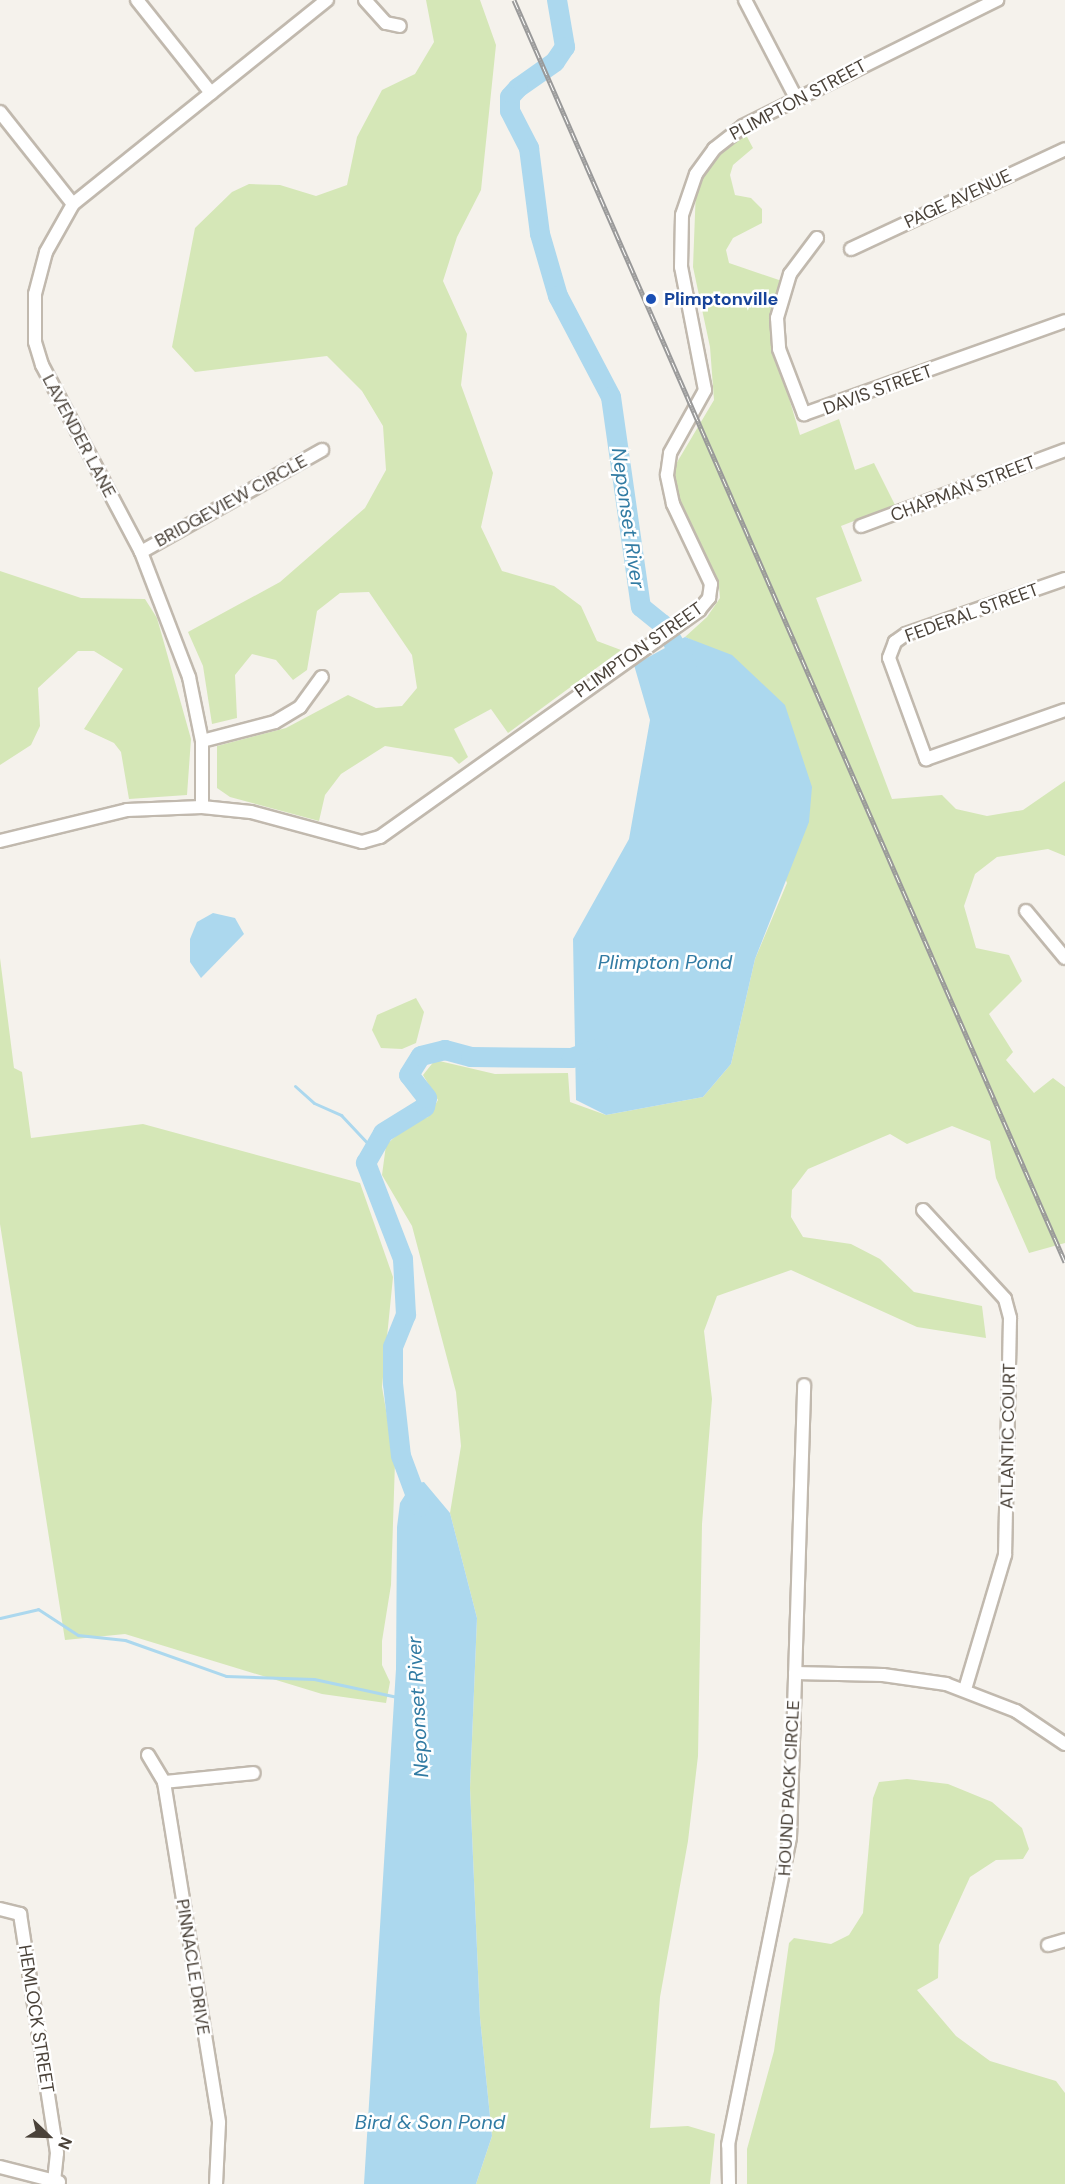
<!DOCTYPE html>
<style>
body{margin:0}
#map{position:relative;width:1065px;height:2184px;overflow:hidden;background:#f5f2ec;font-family:"DM Sans",sans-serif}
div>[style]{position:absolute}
.green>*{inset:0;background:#d5e7b7}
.water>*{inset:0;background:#acd8ee}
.stream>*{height:3px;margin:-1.5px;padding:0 1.5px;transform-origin:1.5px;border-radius:1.5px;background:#acd8ee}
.river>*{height:20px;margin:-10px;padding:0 10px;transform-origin:10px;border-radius:10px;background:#acd8ee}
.roads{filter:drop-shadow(2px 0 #c1b9ae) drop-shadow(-2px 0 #c1b9ae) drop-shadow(0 2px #c1b9ae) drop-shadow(0 -2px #c1b9ae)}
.minor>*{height:12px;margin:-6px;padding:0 6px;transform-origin:6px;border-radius:6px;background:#fff}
.rail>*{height:5px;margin-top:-2.5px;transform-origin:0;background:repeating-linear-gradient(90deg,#fff 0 9px,#999 0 18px);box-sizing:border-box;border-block:2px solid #999}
.dots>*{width:16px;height:16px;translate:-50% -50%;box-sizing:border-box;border:3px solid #fff;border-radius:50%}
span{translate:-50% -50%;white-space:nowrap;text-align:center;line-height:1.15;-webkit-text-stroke:5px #fff;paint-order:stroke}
.street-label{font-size:18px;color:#4a4239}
.transit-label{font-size:18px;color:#164399;font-weight:700}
.left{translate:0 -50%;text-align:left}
.water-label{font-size:20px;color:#317ba3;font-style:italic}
.north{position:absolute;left:18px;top:2106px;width:60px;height:60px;-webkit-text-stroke:4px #fff;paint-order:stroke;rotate:113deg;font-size:16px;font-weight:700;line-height:24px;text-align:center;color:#4a4239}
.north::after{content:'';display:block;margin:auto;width:21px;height:27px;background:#4a4239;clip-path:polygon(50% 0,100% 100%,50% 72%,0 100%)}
</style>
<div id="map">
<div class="green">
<div style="clip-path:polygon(426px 0,480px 0,496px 45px,481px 190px,457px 237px,443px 281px,467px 334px,461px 385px,493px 473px,481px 527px,502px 571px,554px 586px,581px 606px,597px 641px,621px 650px,508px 733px,491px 709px,454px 729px,468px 757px,459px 764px,452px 757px,385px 746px,341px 774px,325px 795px,319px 821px,230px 797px,217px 788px,217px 746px,286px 728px,348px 695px,376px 708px,402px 706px,417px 688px,412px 655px,369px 592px,340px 593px,317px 611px,307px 670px,293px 680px,276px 660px,252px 654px,235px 675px,237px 718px,212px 724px,203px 666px,188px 632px,280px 582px,365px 508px,386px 470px,383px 426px,362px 391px,327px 356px,195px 372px,172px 347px,195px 228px,232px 192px,249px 184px,280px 185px,316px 196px,347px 185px,357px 137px,382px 90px,415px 74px,434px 42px)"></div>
<div style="clip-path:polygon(745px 133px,753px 148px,733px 165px,730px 175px,735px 195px,751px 198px,762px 209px,762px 223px,733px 238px,726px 250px,729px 263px,782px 281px,770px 334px,800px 435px,839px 419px,855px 470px,874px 463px,895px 505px,841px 526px,862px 581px,816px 598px,892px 799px,942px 795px,956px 809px,987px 816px,1023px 810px,1065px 781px,1065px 856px,1048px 849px,997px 857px,975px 874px,964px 906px,976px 948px,1009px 955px,1022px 981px,989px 1014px,1013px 1052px,1006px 1060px,1034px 1093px,1053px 1078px,1065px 1087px,1065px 1243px,1029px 1253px,996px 1178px,990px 1141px,952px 1126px,907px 1144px,890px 1134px,808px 1169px,792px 1190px,791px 1217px,803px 1237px,851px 1244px,880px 1259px,914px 1292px,982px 1306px,986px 1338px,917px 1327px,791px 1270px,717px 1296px,704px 1331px,712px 1399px,702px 1524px,698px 1756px,688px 1841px,660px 1997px,650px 2128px,688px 2126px,715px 2134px,710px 2184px,476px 2184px,492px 2136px,480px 2018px,470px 1788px,477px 1618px,450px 1513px,461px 1446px,456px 1392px,412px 1226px,382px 1175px,386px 1145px,408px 1125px,428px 1117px,438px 1100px,423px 1075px,435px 1060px,495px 1074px,568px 1073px,570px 1102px,606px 1115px,703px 1097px,731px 1064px,755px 959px,787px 883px,696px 642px,685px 637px,707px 617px,720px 598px,719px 586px,674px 493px,673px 469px,714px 400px,710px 347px,693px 267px,696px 188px,722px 149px)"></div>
<div style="clip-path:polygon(0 571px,81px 598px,145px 599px,157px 618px,191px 739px,187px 795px,129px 799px,121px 752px,114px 743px,84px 729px,123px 669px,94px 651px,78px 651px,38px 688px,40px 726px,31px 745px,0 765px)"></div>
<div style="clip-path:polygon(0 958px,14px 1068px,22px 1072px,31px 1138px,143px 1124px,360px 1183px,393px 1277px,382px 1387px,395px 1462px,391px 1585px,382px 1641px,382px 1665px,390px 1682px,386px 1703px,322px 1694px,125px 1634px,65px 1640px,0 1224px)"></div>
<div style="clip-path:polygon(416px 998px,424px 1012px,416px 1043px,402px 1049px,381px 1048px,372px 1030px,377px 1015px)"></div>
<div style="clip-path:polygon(907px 1779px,948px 1784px,992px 1802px,1022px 1828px,1029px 1849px,1023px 1859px,996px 1860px,970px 1877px,939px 1945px,938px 1978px,917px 1990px,956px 2036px,990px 2061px,1056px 2081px,1065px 2093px,1065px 2184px,747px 2184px,747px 2149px,774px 2051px,789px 1943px,794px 1938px,831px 1944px,849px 1935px,863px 1913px,873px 1798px,879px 1782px)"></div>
</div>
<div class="water">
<div style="clip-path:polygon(685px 637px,732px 655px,785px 705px,812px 787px,809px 822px,755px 959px,731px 1064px,703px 1097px,606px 1115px,576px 1100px,573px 939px,629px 839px,650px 720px,634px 665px)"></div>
<div style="clip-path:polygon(213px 913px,235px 918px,244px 934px,201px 978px,190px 962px,190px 939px,197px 922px)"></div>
<div style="clip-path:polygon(424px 1482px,450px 1513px,477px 1618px,470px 1788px,480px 2018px,492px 2136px,476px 2184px,364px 2184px,396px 1669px,397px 1527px,400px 1503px,412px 1484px)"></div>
</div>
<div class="stream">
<div style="left:295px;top:1086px;width:25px;rotate:42deg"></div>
<div style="left:314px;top:1103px;width:30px;rotate:24deg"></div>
<div style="left:341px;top:1115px;width:45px;rotate:46.8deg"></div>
<div style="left:0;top:1618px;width:39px;rotate:-13deg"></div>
<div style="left:38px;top:1609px;width:48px;rotate:33deg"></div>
<div style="left:78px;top:1635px;width:47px;rotate:6.1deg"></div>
<div style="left:125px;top:1640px;width:107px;rotate:19.6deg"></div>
<div style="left:226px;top:1676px;width:88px;rotate:2deg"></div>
<div style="left:314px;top:1679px;width:85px;rotate:12.2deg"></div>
</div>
<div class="river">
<div style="left:557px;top:0;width:48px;rotate:80.3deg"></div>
<div style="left:565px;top:47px;width:18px;rotate:124deg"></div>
<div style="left:555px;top:62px;width:45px;rotate:144.9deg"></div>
<div style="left:518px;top:88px;width:12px;rotate:132deg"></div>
<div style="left:510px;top:97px;width:14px;rotate:90deg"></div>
<div style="left:510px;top:111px;width:42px;rotate:62.8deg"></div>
<div style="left:529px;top:148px;width:87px;rotate:82.7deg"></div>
<div style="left:540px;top:234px;width:65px;rotate:73.8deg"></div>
<div style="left:558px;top:296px;width:114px;rotate:62.3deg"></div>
<div style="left:611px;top:397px;width:212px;rotate:81.9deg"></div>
<div style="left:641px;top:607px;width:27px;rotate:39deg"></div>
<div style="left:662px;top:624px;width:48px;rotate:58.6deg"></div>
<div style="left:420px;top:1507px;width:54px;rotate:-110.4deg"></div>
<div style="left:401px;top:1456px;width:72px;rotate:-96.3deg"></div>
<div style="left:393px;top:1384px;width:37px;rotate:-90deg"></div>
<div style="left:393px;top:1347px;width:35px;rotate:-68deg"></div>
<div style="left:406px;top:1315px;width:56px;rotate:-93.1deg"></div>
<div style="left:403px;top:1259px;width:103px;rotate:-111.1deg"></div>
<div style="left:366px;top:1163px;width:34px;rotate:-60deg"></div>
<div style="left:383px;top:1133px;width:49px;rotate:-31.8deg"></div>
<div style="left:425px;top:1107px;width:9px;rotate:-77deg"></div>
<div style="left:427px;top:1098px;width:29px;rotate:-128deg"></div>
<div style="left:409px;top:1075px;width:22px;rotate:-58deg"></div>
<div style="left:421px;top:1056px;width:25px;rotate:-14deg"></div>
<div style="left:445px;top:1050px;width:27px;rotate:15deg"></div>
<div style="left:471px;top:1057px;width:101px;rotate:0.6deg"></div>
<div style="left:572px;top:1058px;width:27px;rotate:-20deg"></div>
</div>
<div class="roads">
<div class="minor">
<div style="left:137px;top:0;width:119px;rotate:51.5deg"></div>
<div style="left:365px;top:0;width:31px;rotate:48deg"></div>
<div style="left:386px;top:23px;width:14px;rotate:12deg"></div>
<div style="left:745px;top:0;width:110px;rotate:62.5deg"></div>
<div style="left:0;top:112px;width:117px;rotate:51.6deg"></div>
<div style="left:817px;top:238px;width:45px;rotate:126.9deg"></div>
<div style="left:790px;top:274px;width:46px;rotate:106.5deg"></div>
<div style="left:777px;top:318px;width:31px;rotate:86deg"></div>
<div style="left:779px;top:349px;width:70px;rotate:69deg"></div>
<div style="left:804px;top:414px;width:277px;rotate:-19.6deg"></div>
<div style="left:851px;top:249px;width:236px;rotate:-25deg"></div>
<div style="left:861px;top:526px;width:218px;rotate:-20.4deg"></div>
<div style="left:141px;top:552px;width:208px;rotate:-29.4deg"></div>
<div style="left:1065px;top:579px;width:168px;rotate:160.9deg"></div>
<div style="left:906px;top:634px;width:14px;rotate:144deg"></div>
<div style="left:895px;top:642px;width:17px;rotate:111deg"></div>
<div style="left:889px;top:658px;width:108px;rotate:69.9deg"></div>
<div style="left:926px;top:759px;width:147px;rotate:-19.4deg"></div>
<div style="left:202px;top:741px;width:75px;rotate:-14.6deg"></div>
<div style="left:275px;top:722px;width:29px;rotate:-31deg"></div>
<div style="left:300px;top:707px;width:37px;rotate:-54deg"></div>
<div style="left:202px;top:807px;width:66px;rotate:-90deg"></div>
<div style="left:202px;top:741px;width:65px;rotate:-101.5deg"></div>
<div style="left:189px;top:677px;width:134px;rotate:-111deg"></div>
<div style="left:141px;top:552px;width:212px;rotate:-117.9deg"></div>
<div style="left:42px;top:365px;width:24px;rotate:-107deg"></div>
<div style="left:35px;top:342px;width:48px;rotate:-90deg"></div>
<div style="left:35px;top:294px;width:43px;rotate:-75.3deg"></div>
<div style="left:46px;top:252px;width:55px;rotate:-60.6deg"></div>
<div style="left:73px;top:204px;width:326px;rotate:-38.8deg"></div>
<div style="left:0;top:841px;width:131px;rotate:-13.7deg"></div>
<div style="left:127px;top:810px;width:75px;rotate:-2.3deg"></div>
<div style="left:202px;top:807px;width:49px;rotate:5.8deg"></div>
<div style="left:251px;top:812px;width:115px;rotate:15.1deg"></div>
<div style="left:362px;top:842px;width:19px;rotate:-16deg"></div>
<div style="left:380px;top:837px;width:392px;rotate:-35.4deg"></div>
<div style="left:699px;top:610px;width:16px;rotate:-50deg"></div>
<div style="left:709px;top:598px;width:14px;rotate:-82deg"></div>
<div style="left:711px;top:584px;width:89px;rotate:-115.4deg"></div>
<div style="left:673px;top:504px;width:30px;rotate:-102deg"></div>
<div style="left:667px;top:475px;width:22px;rotate:-82deg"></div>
<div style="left:670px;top:453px;width:72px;rotate:-60.9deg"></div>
<div style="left:705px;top:390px;width:125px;rotate:-101deg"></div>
<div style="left:681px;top:267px;width:52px;rotate:-88.9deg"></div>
<div style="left:682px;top:215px;width:43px;rotate:-71.1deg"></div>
<div style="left:696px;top:174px;width:31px;rotate:-54deg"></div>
<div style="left:714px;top:149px;width:37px;rotate:-38deg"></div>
<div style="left:743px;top:126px;width:284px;rotate:-26.4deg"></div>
<div style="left:1026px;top:911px;width:61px;rotate:50.3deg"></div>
<div style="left:923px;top:1210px;width:121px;rotate:47.3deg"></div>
<div style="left:1005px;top:1299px;width:20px;rotate:75deg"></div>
<div style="left:1010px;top:1318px;width:237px;rotate:91.2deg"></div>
<div style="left:1005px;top:1555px;width:140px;rotate:106.6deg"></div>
<div style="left:795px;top:1673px;width:88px;rotate:1.3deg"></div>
<div style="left:883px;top:1675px;width:64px;rotate:8.1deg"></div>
<div style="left:946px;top:1684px;width:75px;rotate:21.1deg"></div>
<div style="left:1016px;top:1711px;width:59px;rotate:34deg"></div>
<div style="left:148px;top:1755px;width:31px;rotate:59deg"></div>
<div style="left:164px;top:1782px;width:345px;rotate:80.8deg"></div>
<div style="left:219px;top:2123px;width:61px;rotate:92.8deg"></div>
<div style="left:164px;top:1782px;width:90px;rotate:-5.7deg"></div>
<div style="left:0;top:1909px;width:21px;rotate:14deg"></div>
<div style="left:20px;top:1914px;width:242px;rotate:81.2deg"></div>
<div style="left:57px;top:2153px;width:31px;rotate:96deg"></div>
<div style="left:1048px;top:1945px;width:18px;rotate:-16deg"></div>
<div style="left:0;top:2167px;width:61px;rotate:14.3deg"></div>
<div style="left:729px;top:2184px;width:39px;rotate:-91deg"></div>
<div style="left:728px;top:2145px;width:314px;rotate:-78.6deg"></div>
<div style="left:790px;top:1837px;width:452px;rotate:-88.2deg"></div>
</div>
</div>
<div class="rail">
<div style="left:514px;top:0;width:1377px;rotate:66.41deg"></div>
</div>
<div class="dots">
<div style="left:651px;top:299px;background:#1a4fb4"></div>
</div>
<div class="street-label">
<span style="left:798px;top:100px;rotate:-28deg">PLIMPTON STREET</span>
<span style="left:958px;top:199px;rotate:-25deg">PAGE AVENUE</span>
<span style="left:878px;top:390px;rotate:-20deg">DAVIS STREET</span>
<span style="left:79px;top:436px;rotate:62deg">LAVENDER LANE</span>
<span style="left:963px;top:489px;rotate:-21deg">CHAPMAN STREET</span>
<span style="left:231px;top:501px;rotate:-29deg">BRIDGEVIEW CIRCLE</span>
<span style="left:972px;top:613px;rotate:-20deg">FEDERAL STREET</span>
<span style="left:639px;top:650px;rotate:-35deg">PLIMPTON STREET</span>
<span style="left:1008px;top:1436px;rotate:-89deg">ATLANTIC COURT</span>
<span style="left:789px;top:1788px;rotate:-87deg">HOUND PACK CIRCLE</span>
<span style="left:193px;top:1967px;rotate:81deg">PINNACLE DRIVE</span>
<span style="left:36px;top:2019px;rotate:81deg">HEMLOCK STREET</span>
</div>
<div class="transit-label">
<span class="left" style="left:664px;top:299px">Plimptonville</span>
</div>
<div class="water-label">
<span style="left:628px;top:518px;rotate:82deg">Neponset River</span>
<span style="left:665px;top:962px">Plimpton Pond</span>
<span style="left:418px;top:1707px;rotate:-93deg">Neponset River</span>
<span style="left:430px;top:2122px">Bird &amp; Son Pond</span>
</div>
<div class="north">N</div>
</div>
